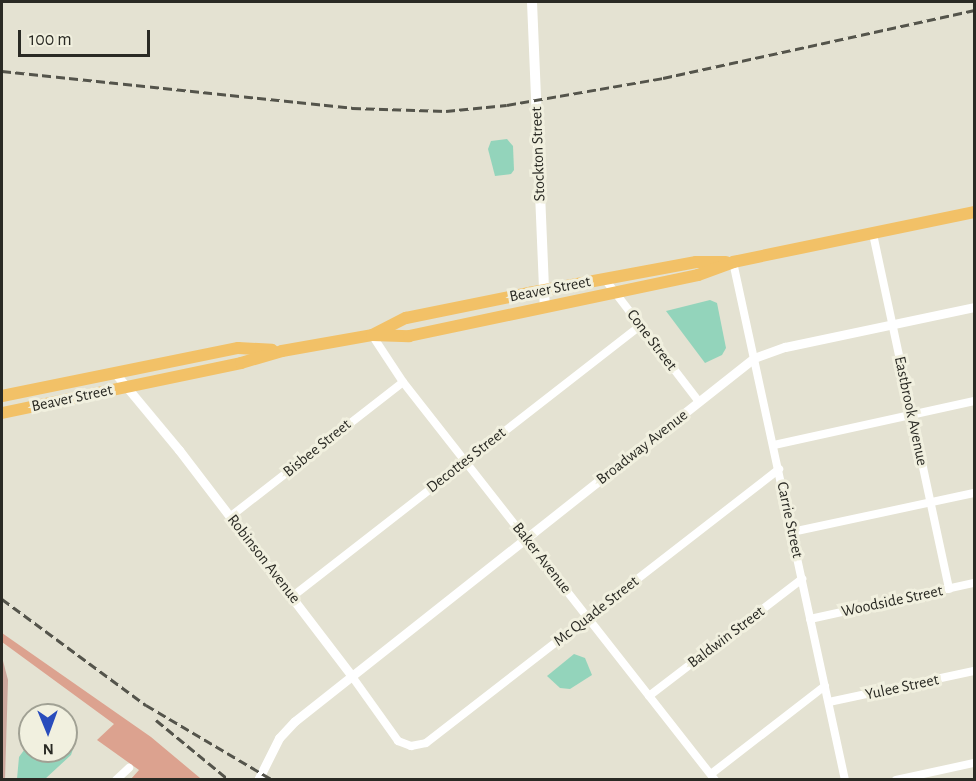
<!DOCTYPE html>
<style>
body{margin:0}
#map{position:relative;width:976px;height:781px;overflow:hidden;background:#e4e2d2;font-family:"Alegreya Sans",sans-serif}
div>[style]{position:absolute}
.green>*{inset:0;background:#cca89d}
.forest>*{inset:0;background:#dca28f}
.water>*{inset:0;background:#93d4bb}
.minor>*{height:8px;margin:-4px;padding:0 4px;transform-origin:4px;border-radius:4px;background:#fff}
.tertiary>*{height:9px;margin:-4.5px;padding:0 4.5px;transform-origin:4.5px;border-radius:4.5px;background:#fff}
.secondary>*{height:10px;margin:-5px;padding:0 5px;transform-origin:5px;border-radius:5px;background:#fff}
.primary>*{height:12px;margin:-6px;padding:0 6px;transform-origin:6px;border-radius:6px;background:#f2c167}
.rail>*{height:3px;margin-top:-1.5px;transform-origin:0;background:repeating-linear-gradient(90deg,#54544b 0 9px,transparent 0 13.5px)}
span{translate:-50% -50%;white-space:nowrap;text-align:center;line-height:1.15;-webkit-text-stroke:6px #f1f0df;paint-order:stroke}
.street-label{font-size:16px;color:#2a2a24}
.frame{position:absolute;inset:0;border:3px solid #2a2a24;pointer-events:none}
.north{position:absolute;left:18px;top:703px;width:60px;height:60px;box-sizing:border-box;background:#f1f0df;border:2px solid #a1a194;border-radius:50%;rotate:179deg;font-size:16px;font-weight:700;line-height:24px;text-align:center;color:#2a2a24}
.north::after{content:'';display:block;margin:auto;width:21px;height:27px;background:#294cbc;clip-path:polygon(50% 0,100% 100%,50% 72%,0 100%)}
.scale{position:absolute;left:18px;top:30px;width:132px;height:27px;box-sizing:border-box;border:3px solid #2a2a24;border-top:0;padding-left:8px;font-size:18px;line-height:21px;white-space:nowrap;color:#2a2a24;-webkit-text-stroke:4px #f1f0df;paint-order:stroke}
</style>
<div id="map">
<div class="green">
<div style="clip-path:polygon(2px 657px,8px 680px,5px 780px,2px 779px)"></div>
</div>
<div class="forest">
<div style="clip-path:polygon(2px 633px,151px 737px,200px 778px,131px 779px,139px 770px,97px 740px,114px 724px,2px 642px)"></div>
</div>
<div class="water">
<div style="clip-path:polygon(507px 139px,513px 146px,514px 170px,511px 174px,495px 176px,488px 149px,491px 141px)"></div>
<div style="clip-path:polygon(710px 300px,717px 303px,726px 348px,722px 355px,705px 363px,666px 311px)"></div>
<div style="clip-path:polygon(574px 654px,585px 658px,592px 675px,570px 689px,560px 688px,547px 676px)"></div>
<div style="clip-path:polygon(66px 729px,74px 746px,71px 755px,45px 779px,17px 779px,19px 757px,30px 742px,30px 751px,66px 751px)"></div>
</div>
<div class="minor">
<div style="left:873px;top:234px;width:363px;rotate:77.9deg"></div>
<div style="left:733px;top:262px;width:530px;rotate:77.8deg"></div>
<div style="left:604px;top:278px;width:156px;rotate:52.5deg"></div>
<div style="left:372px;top:335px;width:56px;rotate:56.6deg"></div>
<div style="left:403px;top:382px;width:506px;rotate:51.91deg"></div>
<div style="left:774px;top:445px;width:205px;rotate:-12.4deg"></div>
<div style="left:231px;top:516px;width:218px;rotate:-37.9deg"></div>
<div style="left:792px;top:532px;width:186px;rotate:-12.1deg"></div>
<div style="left:293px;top:596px;width:441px;rotate:-37.9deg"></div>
<div style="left:810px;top:619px;width:168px;rotate:-12.4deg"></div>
<div style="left:351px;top:675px;width:81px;rotate:54.5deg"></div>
<div style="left:398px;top:741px;width:14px;rotate:21deg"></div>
<div style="left:411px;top:746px;width:15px;rotate:-11deg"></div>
<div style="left:426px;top:743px;width:447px;rotate:-37.8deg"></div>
<div style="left:649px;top:696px;width:193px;rotate:-37.4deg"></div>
<div style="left:829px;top:702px;width:148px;rotate:-12.1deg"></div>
<div style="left:711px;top:774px;width:144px;rotate:-37.7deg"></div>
<div style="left:116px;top:780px;width:18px;rotate:-43deg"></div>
<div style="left:896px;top:780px;width:80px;rotate:-12.3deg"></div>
</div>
<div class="tertiary">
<div style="left:115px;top:373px;width:100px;rotate:50.3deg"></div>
<div style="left:179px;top:450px;width:283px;rotate:52.6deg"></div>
<div style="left:258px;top:780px;width:47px;rotate:-63.4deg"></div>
<div style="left:279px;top:738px;width:23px;rotate:-47deg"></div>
<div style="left:295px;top:721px;width:585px;rotate:-38.34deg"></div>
<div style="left:754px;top:358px;width:33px;rotate:-20deg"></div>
<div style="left:785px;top:347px;width:193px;rotate:-11.9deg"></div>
</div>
<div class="secondary">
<div style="left:532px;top:2px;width:305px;rotate:87.6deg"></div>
</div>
<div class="primary">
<div style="left:374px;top:334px;width:36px;rotate:-27deg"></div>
<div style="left:406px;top:318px;width:126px;rotate:-11.5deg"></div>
<div style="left:529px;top:293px;width:170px;rotate:-10.5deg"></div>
<div style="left:696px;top:262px;width:30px"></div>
<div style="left:2px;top:396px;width:241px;rotate:-11.5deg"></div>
<div style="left:238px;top:348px;width:34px;rotate:3deg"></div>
<div style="left:2px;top:413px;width:244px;rotate:-11.8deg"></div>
<div style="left:241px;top:363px;width:43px;rotate:-16.3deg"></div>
<div style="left:282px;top:351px;width:91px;rotate:-10.1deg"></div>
<div style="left:372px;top:335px;width:37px;rotate:2deg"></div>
<div style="left:409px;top:336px;width:295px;rotate:-11.9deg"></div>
<div style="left:698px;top:275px;width:37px;rotate:-20deg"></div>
<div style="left:733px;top:262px;width:246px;rotate:-11.7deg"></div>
</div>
<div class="rail">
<div style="left:2px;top:71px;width:352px;rotate:6deg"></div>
<div style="left:352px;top:108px;width:94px;rotate:1.8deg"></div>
<div style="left:446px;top:111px;width:61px;rotate:-5.6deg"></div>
<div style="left:507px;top:105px;width:158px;rotate:-9.8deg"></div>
<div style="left:663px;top:78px;width:318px;rotate:-12.3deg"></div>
<div style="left:2px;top:599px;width:179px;rotate:36.4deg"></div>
<div style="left:146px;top:705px;width:147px;rotate:30.6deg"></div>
<div style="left:156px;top:720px;width:94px;rotate:39.4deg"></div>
</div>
<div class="street-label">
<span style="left:538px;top:154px;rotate:-92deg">Stockton Street</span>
<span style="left:550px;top:289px;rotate:-11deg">Beaver Street</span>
<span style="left:652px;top:340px;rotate:53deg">Cone Street</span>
<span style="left:72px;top:398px;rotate:-12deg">Beaver Street</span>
<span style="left:911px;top:411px;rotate:78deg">Eastbrook Avenue</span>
<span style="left:642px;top:447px;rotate:-38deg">Broadway Avenue</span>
<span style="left:317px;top:448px;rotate:-39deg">Bisbee Street</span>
<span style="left:466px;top:460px;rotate:-38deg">Decottes Street</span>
<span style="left:790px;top:520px;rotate:78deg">Carrie Street</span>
<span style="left:542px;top:558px;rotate:52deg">Baker Avenue</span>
<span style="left:264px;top:559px;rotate:52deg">Robinson Avenue</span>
<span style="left:892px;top:601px;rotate:-12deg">Woodside Street</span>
<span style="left:596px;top:611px;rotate:-38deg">Mc Quade Street</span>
<span style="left:726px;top:637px;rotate:-37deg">Baldwin Street</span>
<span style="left:902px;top:687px;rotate:-12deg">Yulee Street</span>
</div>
<div class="frame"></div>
<div class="north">N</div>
<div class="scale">100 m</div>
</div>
